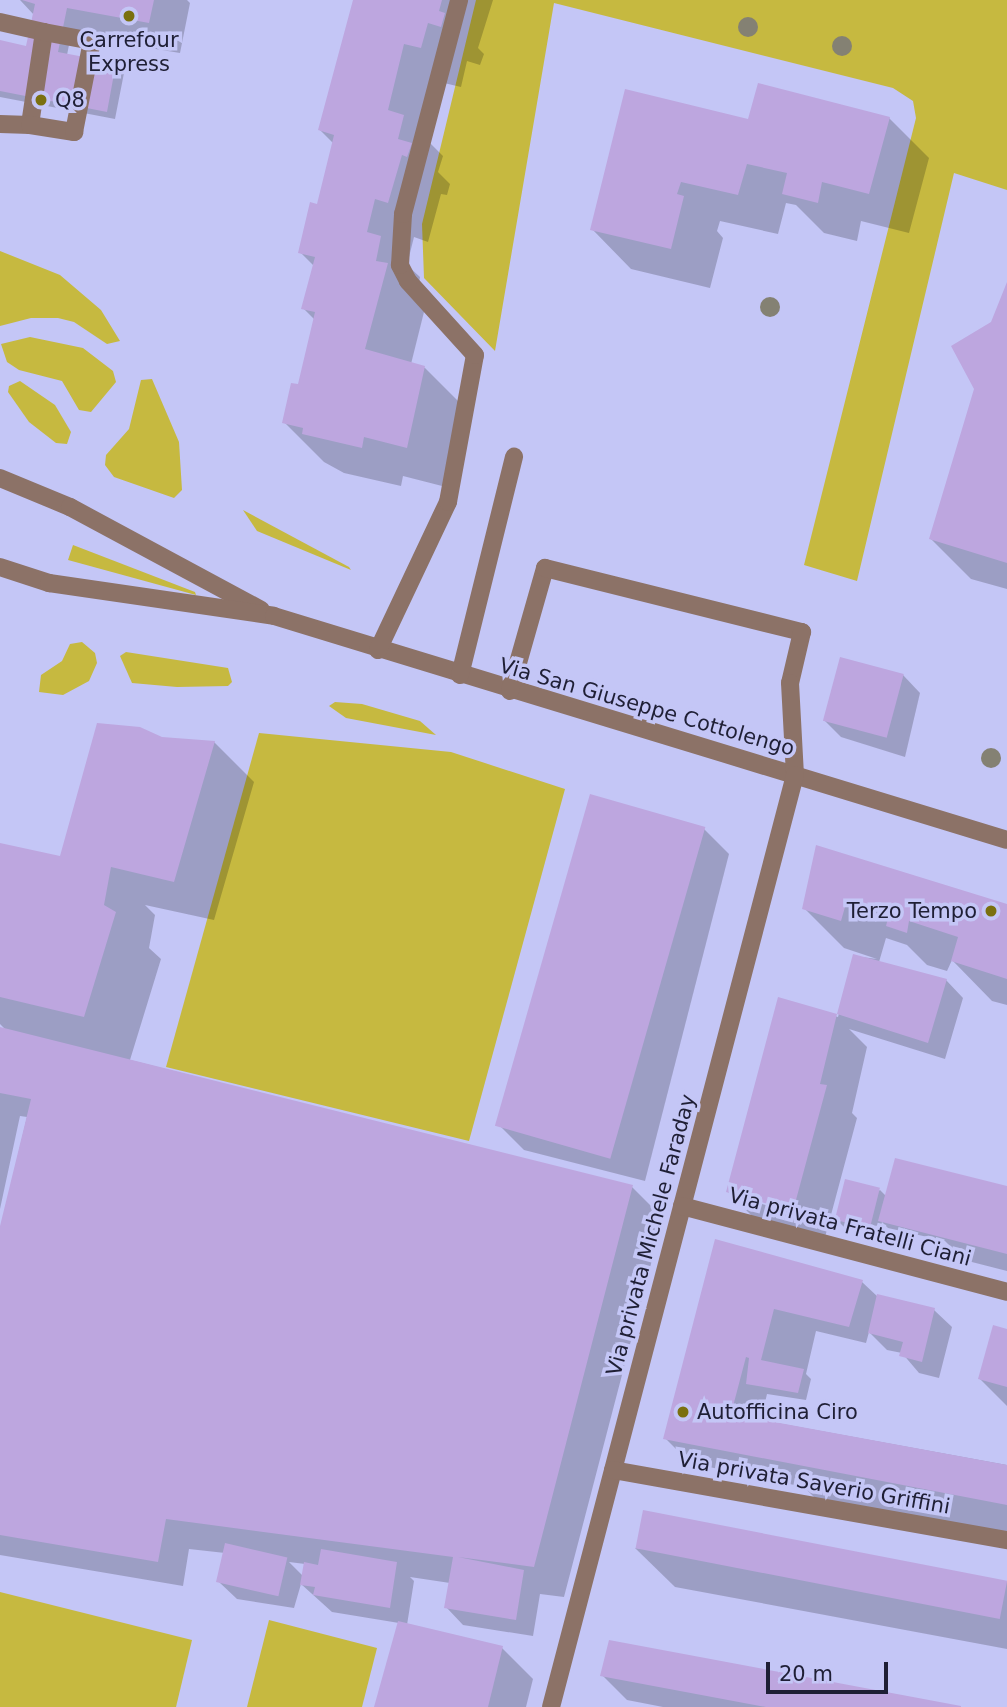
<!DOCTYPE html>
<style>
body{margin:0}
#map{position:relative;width:1007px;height:1707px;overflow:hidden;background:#c4c6f6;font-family:"DejaVu Sans",sans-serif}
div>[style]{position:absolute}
.green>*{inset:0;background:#c6b940}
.shadow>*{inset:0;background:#0003}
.building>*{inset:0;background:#bda6df;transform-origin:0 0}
.minor>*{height:18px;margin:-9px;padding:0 9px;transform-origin:9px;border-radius:9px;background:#8c7267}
.trees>*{width:20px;height:20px;margin:-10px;border-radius:50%;background:#848173}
.dots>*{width:19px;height:19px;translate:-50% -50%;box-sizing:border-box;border:4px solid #c4c6f6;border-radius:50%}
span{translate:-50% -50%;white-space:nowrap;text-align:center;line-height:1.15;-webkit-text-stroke:7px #c4c6f6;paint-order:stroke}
.poi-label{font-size:21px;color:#1f1f35}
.left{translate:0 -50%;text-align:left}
.right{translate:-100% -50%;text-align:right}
.street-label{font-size:21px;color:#1f1f35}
.scale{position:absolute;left:766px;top:1662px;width:122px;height:32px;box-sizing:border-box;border:4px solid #1f1f35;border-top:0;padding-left:9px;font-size:21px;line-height:24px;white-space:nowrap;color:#1f1f35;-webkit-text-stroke:5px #c4c6f6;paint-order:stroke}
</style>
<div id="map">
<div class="green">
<div style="clip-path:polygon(476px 0,1007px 0,1007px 190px,954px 173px,857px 581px,804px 565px,916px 118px,913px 101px,893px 88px,554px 3px,495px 351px,424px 278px,422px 224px)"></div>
<div style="clip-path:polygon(0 251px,60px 275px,101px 310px,120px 341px,107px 344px,74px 322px,58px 318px,31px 318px,0 326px)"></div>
<div style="clip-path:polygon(30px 337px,83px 348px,113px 371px,116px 382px,91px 412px,79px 410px,62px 381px,19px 370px,7px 362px,1px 344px)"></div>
<div style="clip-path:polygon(152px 379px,179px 442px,182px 490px,174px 498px,114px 477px,105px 465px,106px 455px,129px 429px,141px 380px)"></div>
<div style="clip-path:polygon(20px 381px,55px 405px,71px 432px,67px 444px,56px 443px,29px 422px,8px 392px,9px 386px)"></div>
<div style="clip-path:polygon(243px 510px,349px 567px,351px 570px,257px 531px)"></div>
<div style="clip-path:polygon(73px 545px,195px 592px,196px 595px,68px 560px)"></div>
<div style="clip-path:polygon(82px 642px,95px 653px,97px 663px,89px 681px,63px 695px,39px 692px,41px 675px,62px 661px,70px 644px)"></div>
<div style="clip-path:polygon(126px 652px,228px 668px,232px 682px,228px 686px,177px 687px,132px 683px,120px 656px)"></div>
<div style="clip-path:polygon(335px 702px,362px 704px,420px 721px,436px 735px,346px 718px,329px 706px)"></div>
<div style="clip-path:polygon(259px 733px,451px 752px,565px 789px,469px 1141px,166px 1067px)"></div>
<div style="clip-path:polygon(0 1592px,192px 1640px,176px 1707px,0 1707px)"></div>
<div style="clip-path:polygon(269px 1620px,377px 1648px,362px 1707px,247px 1707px)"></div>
</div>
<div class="shadow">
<div style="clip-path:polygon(20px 0,187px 0,190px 3px,180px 53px,71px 35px,67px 55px,115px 64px,124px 73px,115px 119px,0 97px,0 42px,27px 48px,34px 15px)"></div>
<div style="clip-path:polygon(355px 0,493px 0,478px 48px,484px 54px,480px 65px,467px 61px,461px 87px,444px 83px,429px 142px,443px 156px,438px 172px,450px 184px,447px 195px,441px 194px,428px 242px,414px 237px,407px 265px,420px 277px,417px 295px,426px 304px,411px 364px,425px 368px,464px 407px,446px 487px,403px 476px,401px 486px,344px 473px,324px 462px,284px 422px,299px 386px,315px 320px,303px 308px,314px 266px,300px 252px,318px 206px,334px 144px,320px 130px)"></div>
<div style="clip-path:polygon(889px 118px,929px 158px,909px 233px,861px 221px,857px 241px,824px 233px,796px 205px,786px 203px,778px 234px,720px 221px,717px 231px,723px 238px,710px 288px,631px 269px,592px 229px,749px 121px)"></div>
<div style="clip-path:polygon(1007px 286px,1007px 589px,971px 579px,931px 539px)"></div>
<div style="clip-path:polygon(903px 675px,920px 693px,905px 757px,841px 737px,824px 720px)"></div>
<div style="clip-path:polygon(evenodd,161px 739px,214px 742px,254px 782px,214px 920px,145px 905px,155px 915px,149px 948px,161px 959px,130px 1060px,632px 1187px,663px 1218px,564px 1597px,540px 1594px,533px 1636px,463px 1625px,446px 1607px,450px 1583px,410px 1577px,414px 1581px,407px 1625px,502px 1648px,533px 1679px,526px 1707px,376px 1707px,399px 1623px,332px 1612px,301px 1584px,294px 1608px,237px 1599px,219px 1582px,225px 1553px,189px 1549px,183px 1586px,0 1555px,0 1231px,27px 1117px,20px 1116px,0 1209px,0 1029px,6px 1030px,0 1024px,0 844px,66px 859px,161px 739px,289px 1562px,305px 1564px,303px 1576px,289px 1562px)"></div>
<div style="clip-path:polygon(704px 829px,729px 854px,645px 1181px,524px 1150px,499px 1125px)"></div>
<div style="clip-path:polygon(evenodd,818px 847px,1007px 905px,1007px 1005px,992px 1001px,952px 960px,947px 971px,927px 965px,907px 945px,886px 938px,879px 962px,946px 980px,963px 998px,945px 1059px,849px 1029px,867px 1047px,852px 1113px,857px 1118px,824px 1241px,759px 1223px,728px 1192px,779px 999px,838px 1017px,854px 956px,877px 959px,844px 948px,804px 908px,818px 847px,762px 1200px,802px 1211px,801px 1215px,762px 1204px,762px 1200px)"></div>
<div style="clip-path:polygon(1007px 1188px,1007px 1271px,964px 1260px,945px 1241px,888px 1228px,882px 1222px,878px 1236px,845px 1228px,837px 1220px,880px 1190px,886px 1196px)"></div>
<div style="clip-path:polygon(716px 1241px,862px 1282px,878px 1297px,934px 1310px,952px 1327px,939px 1378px,919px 1373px,902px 1353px,887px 1350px,869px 1332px,866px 1343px,816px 1331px,806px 1374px,811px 1379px,806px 1400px,767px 1394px,761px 1420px,1007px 1465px,1007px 1537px,819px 1502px,804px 1487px,690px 1463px,665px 1438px)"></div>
<div style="clip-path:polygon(1007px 1331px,1007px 1406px,980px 1379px)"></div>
<div style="clip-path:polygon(635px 1548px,1007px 1582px,1007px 1649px,675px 1587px)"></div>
<div style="clip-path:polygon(602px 1675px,957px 1707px,663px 1707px,627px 1700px)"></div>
</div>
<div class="building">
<div style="clip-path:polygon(22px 0,154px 0,149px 23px,67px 8px,58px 52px,116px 63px,107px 112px,0 91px,0 40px,26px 46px,35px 4px)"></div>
<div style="clip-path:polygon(353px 0,442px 0,439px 11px,445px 13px,441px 27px,428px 23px,421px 48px,404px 44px,388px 110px,404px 115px,398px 139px,412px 143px,407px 157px,402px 155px,388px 203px,375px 199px,367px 232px,381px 236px,376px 261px,388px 263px,365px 349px,425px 366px,407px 448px,364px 437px,362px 448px,302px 434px,303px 428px,282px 423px,291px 383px,298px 384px,315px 312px,301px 309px,315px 257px,298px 253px,310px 202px,317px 204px,334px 135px,318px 130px)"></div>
<div style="clip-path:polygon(758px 83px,890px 117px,869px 194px,822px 182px,818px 203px,782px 194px,787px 173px,747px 164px,738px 195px,681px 182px,677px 194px,684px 196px,671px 249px,590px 230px,625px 89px,748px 119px)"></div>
<div style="clip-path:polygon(1007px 282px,1007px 563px,929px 539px,974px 389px,951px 346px,991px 322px)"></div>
<div style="left:840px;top:657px;width:66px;height:66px;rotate:15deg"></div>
<div style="clip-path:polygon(97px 723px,140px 727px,162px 737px,215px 741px,174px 882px,111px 867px,104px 905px,116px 912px,84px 1017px,0 997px,0 843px,60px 856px)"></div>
<div style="left:590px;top:794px;width:120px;height:345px;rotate:16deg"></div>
<div style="clip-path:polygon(816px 845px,1007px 904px,1007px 979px,951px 961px,958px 937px,909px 921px,907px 933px,886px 926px,889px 914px,847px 900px,841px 921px,802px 909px)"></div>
<div style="clip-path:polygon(853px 954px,947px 979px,928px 1043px,837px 1014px,820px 1084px,827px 1085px,793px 1211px,726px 1192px,778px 997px,837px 1014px)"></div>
<div style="clip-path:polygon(0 1027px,633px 1185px,534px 1567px,458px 1557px,524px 1570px,516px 1620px,444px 1608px,453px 1557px,166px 1519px,158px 1562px,0 1535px,0 1226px,31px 1099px,0 1093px)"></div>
<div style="clip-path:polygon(895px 1158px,1007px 1186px,1007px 1254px,878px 1221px)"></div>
<div style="left:845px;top:1179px;width:36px;height:42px;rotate:14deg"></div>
<div style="clip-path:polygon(715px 1239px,863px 1280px,849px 1327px,774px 1309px,761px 1360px,804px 1369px,798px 1393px,746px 1384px,749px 1358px,746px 1357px,731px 1414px,1007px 1465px,1007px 1505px,663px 1439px)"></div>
<div style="clip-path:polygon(877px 1294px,935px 1308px,922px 1362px,899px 1356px,903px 1342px,868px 1333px)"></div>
<div style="clip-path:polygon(993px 1325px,1007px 1329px,1007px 1387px,978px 1379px)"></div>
<div style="left:643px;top:1510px;width:371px;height:39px;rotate:11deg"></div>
<div style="left:225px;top:1543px;width:64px;height:40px;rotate:13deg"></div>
<div style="clip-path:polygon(321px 1549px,397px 1562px,390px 1608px,313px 1595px,315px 1587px,300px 1585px,304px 1562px,318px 1565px)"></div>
<div style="clip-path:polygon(398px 1621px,503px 1646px,488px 1707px,374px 1707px)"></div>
<div style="clip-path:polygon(609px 1640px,961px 1706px,961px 1707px,766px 1707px,600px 1676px)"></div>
</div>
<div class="minor">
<div style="left:0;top:22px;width:45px;rotate:12.8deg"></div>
<div style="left:44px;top:32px;width:94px;rotate:98.6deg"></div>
<div style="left:30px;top:125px;width:30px;rotate:-178deg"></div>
<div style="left:30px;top:125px;width:45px;rotate:9deg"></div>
<div style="left:74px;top:132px;width:93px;rotate:-78.8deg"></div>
<div style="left:92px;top:41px;width:49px;rotate:-169.4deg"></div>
<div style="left:0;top:478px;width:76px;rotate:22.5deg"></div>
<div style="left:70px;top:507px;width:217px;rotate:28.3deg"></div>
<div style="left:0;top:567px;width:52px;rotate:18.1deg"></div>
<div style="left:49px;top:583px;width:227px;rotate:8.3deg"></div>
<div style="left:274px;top:616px;width:766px;rotate:16.99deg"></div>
<div style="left:378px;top:650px;width:164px;rotate:-64.7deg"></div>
<div style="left:448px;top:502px;width:149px;rotate:-79.6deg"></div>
<div style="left:475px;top:355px;width:100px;rotate:-132.2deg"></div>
<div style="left:408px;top:281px;width:18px;rotate:-117deg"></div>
<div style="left:400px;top:265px;width:51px;rotate:-86.6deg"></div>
<div style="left:403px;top:214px;width:221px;rotate:-75.3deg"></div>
<div style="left:460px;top:675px;width:225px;rotate:-76.1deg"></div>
<div style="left:510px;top:691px;width:128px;rotate:-74.1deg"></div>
<div style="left:545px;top:568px;width:265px;rotate:14deg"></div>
<div style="left:802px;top:632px;width:52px;rotate:103.2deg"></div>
<div style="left:790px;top:683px;width:92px;rotate:86.9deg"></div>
<div style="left:795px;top:775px;width:963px;rotate:104.67deg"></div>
<div style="left:682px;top:1206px;width:336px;rotate:14.8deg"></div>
<div style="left:613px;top:1470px;width:400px;rotate:10.1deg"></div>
</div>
<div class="trees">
<div style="left:748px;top:27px"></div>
<div style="left:842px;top:46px"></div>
<div style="left:770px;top:307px"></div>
<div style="left:991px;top:758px"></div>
</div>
<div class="dots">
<div style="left:129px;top:16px;background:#7a700f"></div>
<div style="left:41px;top:100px;background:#7a700f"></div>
<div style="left:991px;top:911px;background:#7a700f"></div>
<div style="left:683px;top:1412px;background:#7a700f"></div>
</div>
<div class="poi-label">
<span style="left:129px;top:52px">Carrefour<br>Express</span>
<span class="left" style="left:55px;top:100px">Q8</span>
<span class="right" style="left:977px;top:911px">Terzo Tempo</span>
<span class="left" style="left:697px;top:1412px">Autofficina Ciro</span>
</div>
<div class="street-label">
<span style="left:647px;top:707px;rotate:16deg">Via San Giuseppe Cottolengo</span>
<span style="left:850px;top:1227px;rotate:15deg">Via privata Fratelli Ciani</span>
<span style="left:651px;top:1235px;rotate:-75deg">Via privata Michele Faraday</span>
<span style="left:814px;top:1483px;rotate:10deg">Via privata Saverio Griffini</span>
</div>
<div class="scale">20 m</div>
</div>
